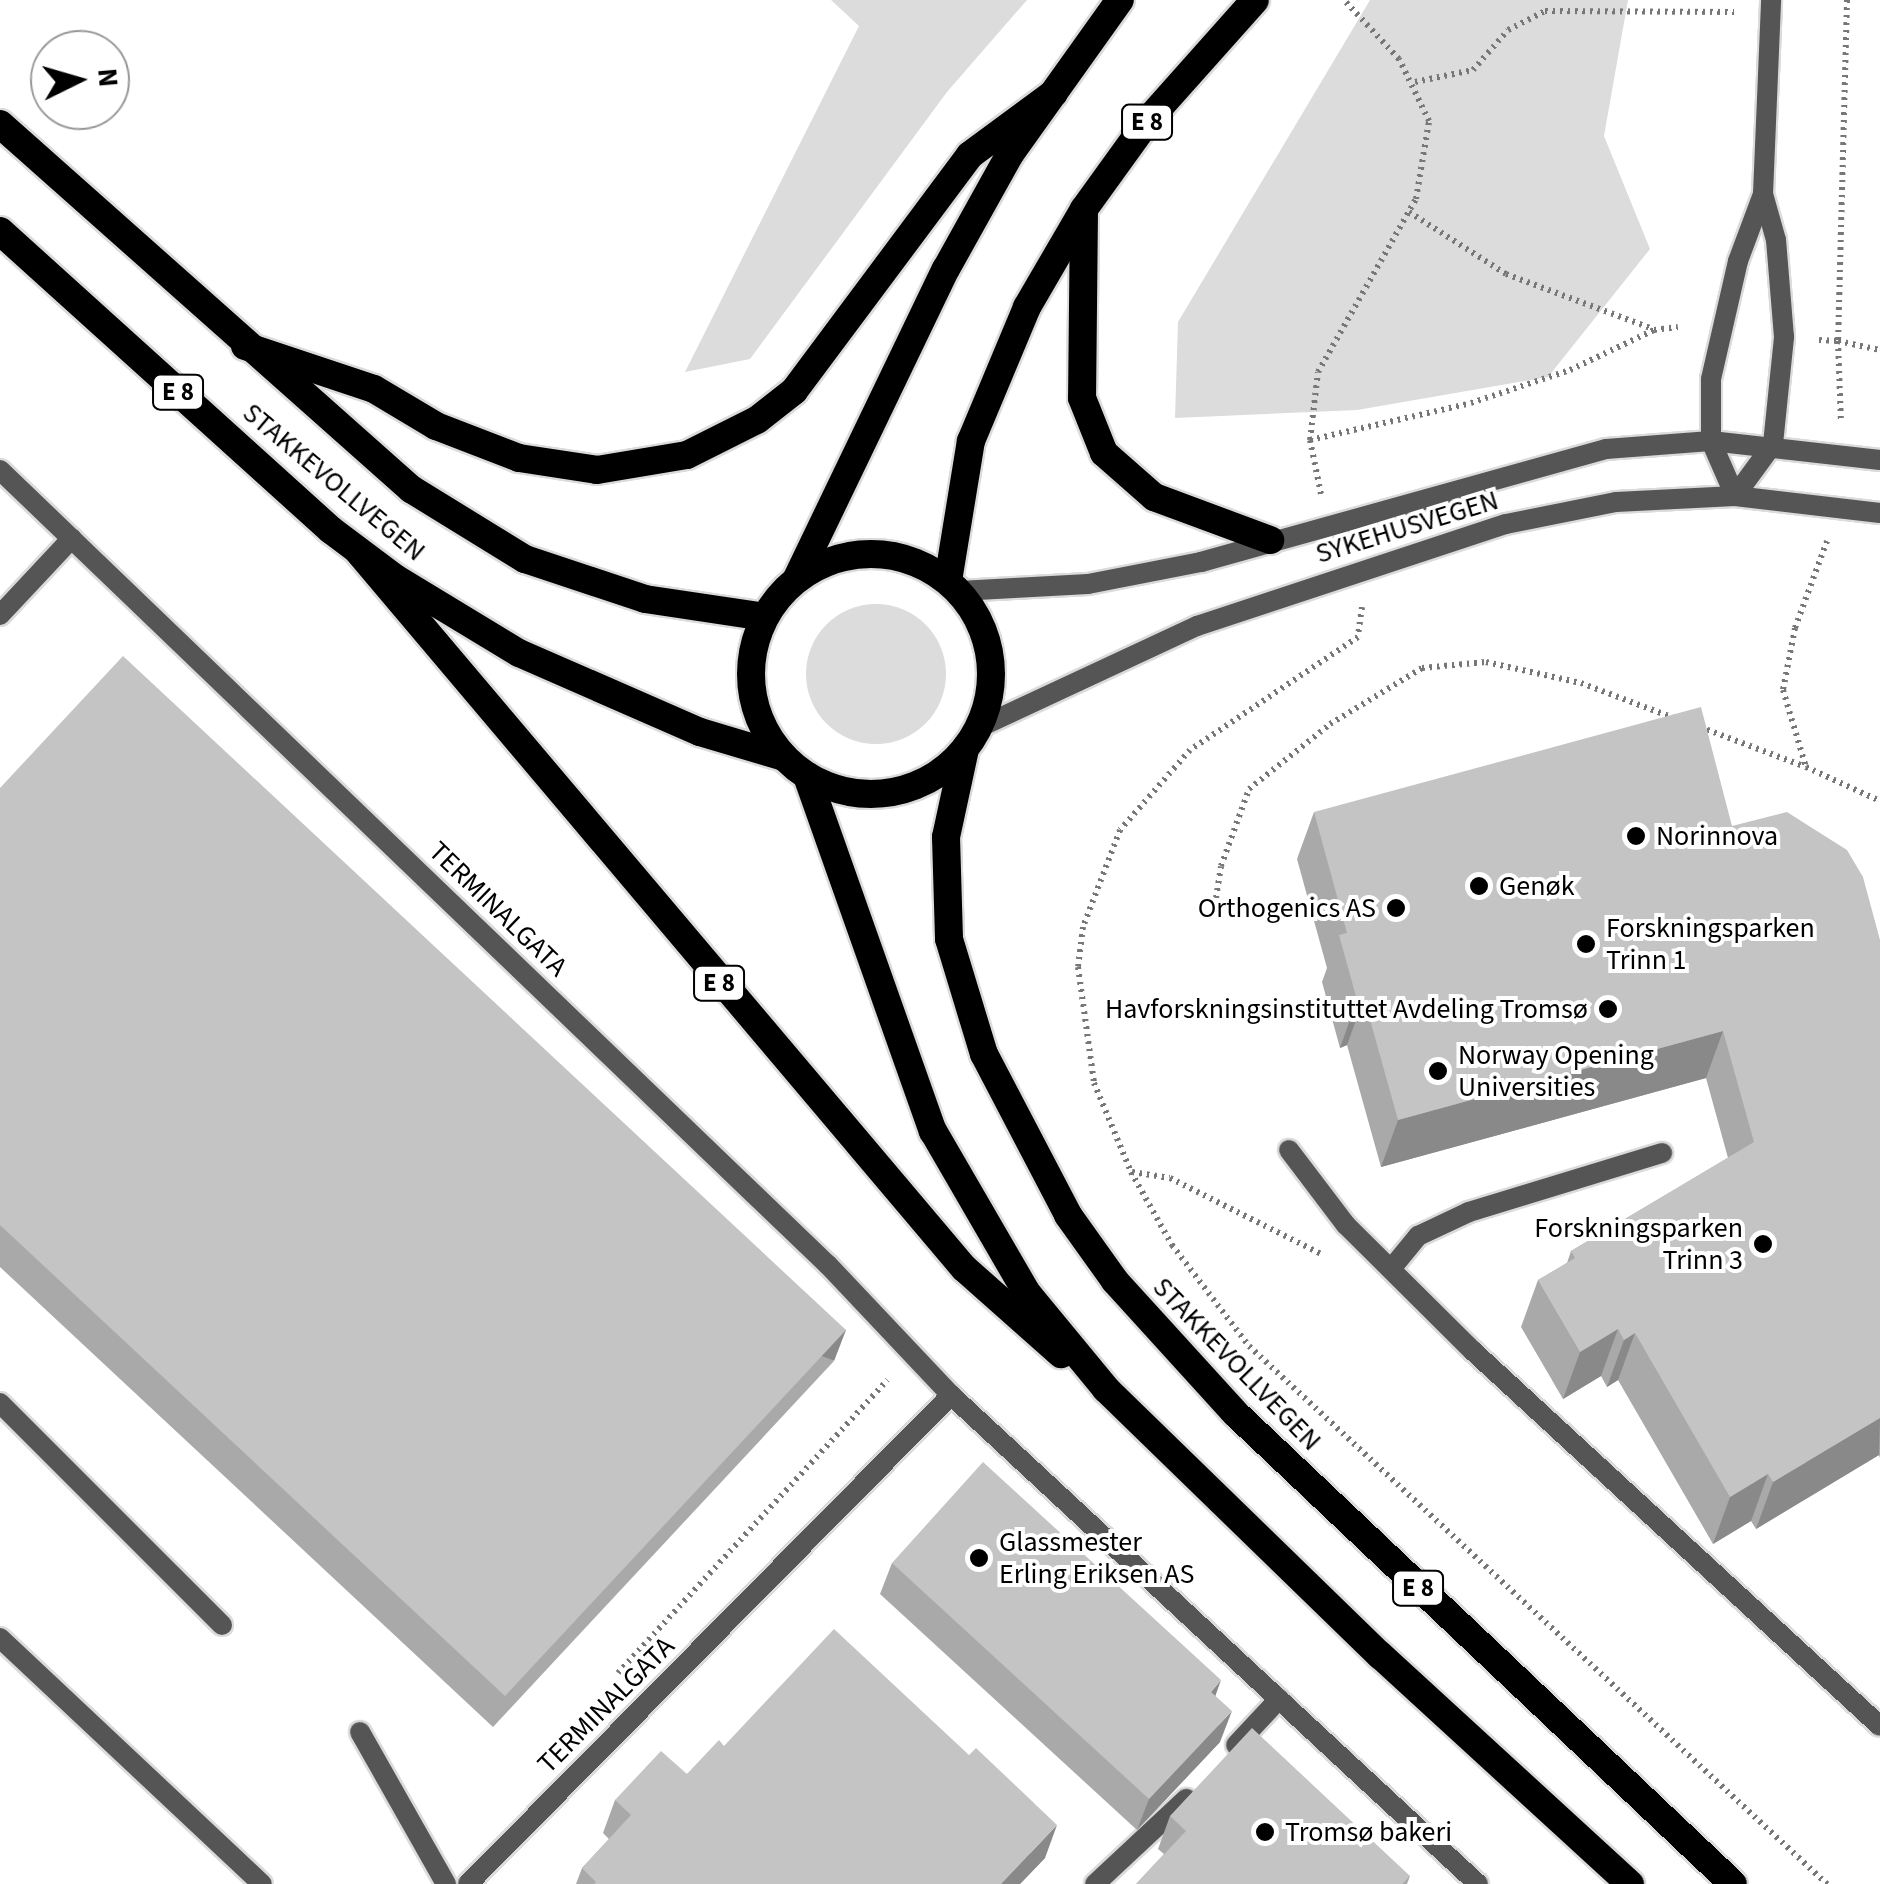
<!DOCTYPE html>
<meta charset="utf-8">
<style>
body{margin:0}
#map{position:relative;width:1880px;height:1884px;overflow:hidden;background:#fff;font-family:"Source Sans 3",sans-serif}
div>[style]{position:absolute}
.green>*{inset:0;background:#dcdcdc}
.round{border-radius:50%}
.path>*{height:6px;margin-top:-3px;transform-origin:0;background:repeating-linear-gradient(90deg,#777 0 2.5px,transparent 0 7.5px)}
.roads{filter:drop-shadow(2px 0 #dbdbdb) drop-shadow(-2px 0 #dbdbdb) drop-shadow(0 2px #dbdbdb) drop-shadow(0 -2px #dbdbdb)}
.service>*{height:20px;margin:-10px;padding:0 10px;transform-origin:10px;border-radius:10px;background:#555}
.minor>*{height:20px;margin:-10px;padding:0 10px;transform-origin:10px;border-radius:10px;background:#555}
.trunk>*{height:28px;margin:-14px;padding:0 14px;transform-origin:14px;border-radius:14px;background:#000}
.trunk>.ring{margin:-14px;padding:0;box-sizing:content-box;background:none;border:28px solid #000;border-radius:50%}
.wall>*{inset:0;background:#a9a9a9}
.shaded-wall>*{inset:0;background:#898989;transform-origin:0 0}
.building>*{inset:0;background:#c4c4c4}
.dots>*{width:28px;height:28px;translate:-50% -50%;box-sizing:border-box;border:5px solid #fff;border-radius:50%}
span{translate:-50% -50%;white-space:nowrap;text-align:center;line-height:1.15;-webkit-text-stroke:8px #fff;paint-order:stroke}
.shield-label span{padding:2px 8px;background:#fff;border:2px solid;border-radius:8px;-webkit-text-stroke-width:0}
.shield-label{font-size:25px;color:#000;font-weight:700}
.street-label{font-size:28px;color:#000}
.poi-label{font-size:28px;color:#000}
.left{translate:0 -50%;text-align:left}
.right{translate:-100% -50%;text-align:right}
.north{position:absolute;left:30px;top:30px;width:100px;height:100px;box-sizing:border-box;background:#fff;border:2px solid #999;border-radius:50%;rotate:85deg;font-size:28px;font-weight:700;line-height:40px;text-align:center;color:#000}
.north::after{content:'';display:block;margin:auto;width:35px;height:45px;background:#000;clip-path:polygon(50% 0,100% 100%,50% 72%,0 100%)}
</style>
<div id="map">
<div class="green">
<div style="clip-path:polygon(831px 0,1027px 0,947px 92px,750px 359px,685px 372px,859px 26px)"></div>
<div style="clip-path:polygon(1370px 0,1628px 0,1604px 136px,1650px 249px,1548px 377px,1357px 410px,1175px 418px,1178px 322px)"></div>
<div class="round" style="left:806px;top:604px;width:140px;height:140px"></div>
</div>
<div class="path">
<div style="left:1847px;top:0;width:341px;rotate:91.5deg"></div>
<div style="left:1838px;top:341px;width:43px;rotate:12.1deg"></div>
<div style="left:1415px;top:82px;width:59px;rotate:-11.7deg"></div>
<div style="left:1473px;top:70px;width:53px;rotate:-48.8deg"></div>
<div style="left:1508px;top:30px;width:42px;rotate:-27.2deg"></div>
<div style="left:1545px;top:11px;width:189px;rotate:0.3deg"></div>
<div style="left:1409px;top:212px;width:115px;rotate:32.6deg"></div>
<div style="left:1506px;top:274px;width:157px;rotate:20.5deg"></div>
<div style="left:1819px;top:340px;width:19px;rotate:3deg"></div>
<div style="left:1838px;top:341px;width:80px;rotate:87.9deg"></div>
<div style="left:1310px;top:440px;width:165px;rotate:-12.9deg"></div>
<div style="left:1471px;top:403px;width:104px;rotate:-18.4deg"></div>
<div style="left:1570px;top:370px;width:93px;rotate:-25.5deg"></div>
<div style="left:1654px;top:330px;width:24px;rotate:-7deg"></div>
<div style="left:1321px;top:494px;width:55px;rotate:-101.5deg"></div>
<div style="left:1310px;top:440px;width:68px;rotate:-83.3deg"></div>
<div style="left:1318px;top:372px;width:199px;rotate:-60.5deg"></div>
<div style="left:1416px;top:199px;width:79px;rotate:-80.5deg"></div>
<div style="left:1429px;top:121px;width:69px;rotate:-115.8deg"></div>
<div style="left:1399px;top:59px;width:81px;rotate:-133deg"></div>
<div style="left:1827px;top:541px;width:93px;rotate:110.2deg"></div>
<div style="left:1795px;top:628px;width:63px;rotate:101deg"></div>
<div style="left:1783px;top:690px;width:80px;rotate:73.4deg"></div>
<div style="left:1806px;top:767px;width:81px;rotate:24.7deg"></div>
<div style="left:1362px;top:607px;width:30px;rotate:98deg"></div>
<div style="left:1358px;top:637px;width:202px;rotate:146.1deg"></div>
<div style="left:1190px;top:750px;width:106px;rotate:131.2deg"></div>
<div style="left:1120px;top:830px;width:104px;rotate:110.9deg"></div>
<div style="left:1083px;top:927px;width:40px;rotate:97.1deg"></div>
<div style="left:1078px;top:967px;width:117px;rotate:82.1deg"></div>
<div style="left:1094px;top:1083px;width:96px;rotate:67.4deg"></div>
<div style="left:1131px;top:1172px;width:84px;rotate:60.7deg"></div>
<div style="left:1172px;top:1245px;width:127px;rotate:52.7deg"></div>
<div style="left:1249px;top:1346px;width:790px;rotate:42.95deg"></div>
<div style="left:1700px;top:727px;width:113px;rotate:20.7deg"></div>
<div style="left:1216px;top:898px;width:32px;rotate:-81deg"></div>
<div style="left:1221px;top:866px;width:82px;rotate:-70deg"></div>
<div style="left:1249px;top:789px;width:104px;rotate:-38.7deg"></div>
<div style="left:1330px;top:724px;width:108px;rotate:-31.3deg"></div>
<div style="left:1422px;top:668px;width:64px;rotate:-5.4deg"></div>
<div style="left:1486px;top:662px;width:97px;rotate:12.5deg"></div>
<div style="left:1581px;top:683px;width:99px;rotate:20.6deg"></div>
<div style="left:1132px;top:1172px;width:38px;rotate:9deg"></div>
<div style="left:1170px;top:1178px;width:169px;rotate:26.7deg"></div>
<div style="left:618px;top:1673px;width:398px;rotate:-47.4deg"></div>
</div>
<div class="roads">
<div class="service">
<div style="left:0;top:615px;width:105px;rotate:-46.9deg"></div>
<div style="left:1289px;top:1150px;width:94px;rotate:52.8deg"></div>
<div style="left:1346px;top:1225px;width:179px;rotate:44.8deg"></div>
<div style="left:1473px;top:1351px;width:553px;rotate:42.66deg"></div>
<div style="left:1391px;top:1269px;width:43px;rotate:-50.7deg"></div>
<div style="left:1418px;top:1236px;width:56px;rotate:-25.2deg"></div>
<div style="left:1469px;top:1212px;width:202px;rotate:-17deg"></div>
<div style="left:0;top:1403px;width:314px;rotate:45deg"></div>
<div style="left:360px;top:1732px;width:175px;rotate:60.5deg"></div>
<div style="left:1236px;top:1745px;width:63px;rotate:-46.9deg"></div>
<div style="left:468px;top:1884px;width:687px;rotate:-45.35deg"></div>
<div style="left:1095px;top:1884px;width:125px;rotate:-43deg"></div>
</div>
<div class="minor">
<div style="left:0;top:470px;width:1148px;rotate:43.84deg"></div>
<div style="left:828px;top:1265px;width:179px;rotate:46.6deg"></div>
<div style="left:951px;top:1395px;width:719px;rotate:42.86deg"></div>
<div style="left:1735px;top:496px;width:64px;rotate:-53.8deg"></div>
<div style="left:1773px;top:444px;width:108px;rotate:-84.1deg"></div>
<div style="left:1784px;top:337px;width:97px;rotate:-94.7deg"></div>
<div style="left:1776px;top:240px;width:48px;rotate:-105.8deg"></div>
<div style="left:1763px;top:194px;width:194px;rotate:-87.6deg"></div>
<div style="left:1735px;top:496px;width:60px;rotate:-113.6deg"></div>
<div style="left:1711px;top:441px;width:62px;rotate:-90deg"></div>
<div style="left:1711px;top:379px;width:121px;rotate:-77.1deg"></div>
<div style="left:1738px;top:261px;width:72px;rotate:-69.5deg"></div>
<div style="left:959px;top:591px;width:129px;rotate:-3.1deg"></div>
<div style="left:1088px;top:584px;width:115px;rotate:-11deg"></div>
<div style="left:1201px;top:562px;width:420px;rotate:-15.6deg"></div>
<div style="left:1606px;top:449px;width:105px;rotate:-4.4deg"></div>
<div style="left:1711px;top:441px;width:170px;rotate:6.4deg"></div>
<div style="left:978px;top:728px;width:242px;rotate:-25deg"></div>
<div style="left:1197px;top:626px;width:325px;rotate:-18.3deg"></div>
<div style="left:1506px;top:524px;width:112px;rotate:-11.3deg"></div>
<div style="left:1616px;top:502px;width:119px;rotate:-2.9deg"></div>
<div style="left:1735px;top:496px;width:146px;rotate:6.7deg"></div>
<div style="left:0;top:1638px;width:359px;rotate:43.2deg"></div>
</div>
<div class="trunk">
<div style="left:0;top:124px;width:550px;rotate:41.61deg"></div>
<div style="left:411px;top:489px;width:134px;rotate:31.6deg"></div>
<div style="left:525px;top:559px;width:126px;rotate:18.4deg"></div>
<div style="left:645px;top:599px;width:121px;rotate:8.5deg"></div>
<div style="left:1084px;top:211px;width:187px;rotate:90.6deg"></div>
<div style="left:1082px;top:398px;width:59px;rotate:68.2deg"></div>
<div style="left:1104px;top:453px;width:67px;rotate:41.3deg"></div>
<div style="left:1154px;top:497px;width:124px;rotate:20.3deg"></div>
<div style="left:0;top:231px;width:446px;rotate:42.1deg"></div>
<div style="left:331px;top:530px;width:80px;rotate:36.9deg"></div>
<div style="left:395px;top:578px;width:145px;rotate:31.2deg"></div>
<div style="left:519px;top:653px;width:197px;rotate:23.6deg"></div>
<div style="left:700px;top:732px;width:88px;rotate:16.6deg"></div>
<div style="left:245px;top:346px;width:136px;rotate:18.4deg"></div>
<div style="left:374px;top:389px;width:72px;rotate:30.8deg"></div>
<div style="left:436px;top:426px;width:89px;rotate:21.1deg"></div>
<div style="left:519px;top:458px;width:79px;rotate:8.7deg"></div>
<div style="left:597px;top:470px;width:91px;rotate:-9.5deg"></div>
<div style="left:687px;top:455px;width:78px;rotate:-26.6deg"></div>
<div style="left:757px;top:420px;width:47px;rotate:-38.1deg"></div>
<div style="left:794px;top:391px;width:294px;rotate:-53.3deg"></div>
<div style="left:970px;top:155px;width:104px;rotate:-36.4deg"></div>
<div style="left:358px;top:551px;width:939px;rotate:49.8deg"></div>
<div style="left:964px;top:1268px;width:130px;rotate:41.6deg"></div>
<div class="ring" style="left:751px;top:554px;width:212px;height:212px"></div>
<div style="left:797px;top:578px;width:343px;rotate:-64.3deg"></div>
<div style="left:946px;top:269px;width:132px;rotate:-60.9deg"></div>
<div style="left:1010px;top:154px;width:189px;rotate:-54.5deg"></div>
<div style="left:948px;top:581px;width:142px;rotate:-80.7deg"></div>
<div style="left:971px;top:441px;width:145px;rotate:-67.3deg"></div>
<div style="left:1027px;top:307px;width:113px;rotate:-59.8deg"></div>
<div style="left:1084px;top:209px;width:111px;rotate:-54.2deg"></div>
<div style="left:1149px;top:119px;width:159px;rotate:-48.3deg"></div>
<div style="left:965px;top:749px;width:90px;rotate:102.2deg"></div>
<div style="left:946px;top:837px;width:102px;rotate:88.3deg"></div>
<div style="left:949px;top:939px;width:120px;rotate:73.1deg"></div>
<div style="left:984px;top:1054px;width:182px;rotate:62.4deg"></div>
<div style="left:1068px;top:1215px;width:81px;rotate:54.5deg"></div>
<div style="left:1115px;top:1281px;width:178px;rotate:47.7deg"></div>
<div style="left:1235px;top:1413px;width:685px;rotate:43.4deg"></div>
<div style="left:807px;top:776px;width:377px;rotate:70.5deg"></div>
<div style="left:933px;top:1131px;width:187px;rotate:59.9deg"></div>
<div style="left:1027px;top:1293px;width:124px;rotate:50.5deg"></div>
<div style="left:1106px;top:1389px;width:382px;rotate:44.2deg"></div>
<div style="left:1380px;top:1655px;width:339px;rotate:42.5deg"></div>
</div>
</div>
<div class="wall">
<div style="clip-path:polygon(0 788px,834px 1361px,493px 1727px,0 1267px)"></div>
<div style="clip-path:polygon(1314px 812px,1732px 826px,1880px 940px,1880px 1458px,1879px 1455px,1756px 1529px,1751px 1521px,1713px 1544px,1618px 1380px,1607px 1387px,1601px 1376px,1563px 1399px,1521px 1327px,1538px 1280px,1567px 1263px,1571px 1251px,1728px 1158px,1706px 1078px,1381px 1167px,1347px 1045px,1340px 1048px,1322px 982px,1327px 968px,1297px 859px)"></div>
<div style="clip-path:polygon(892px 1563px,1216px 1696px,1220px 1742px,1137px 1830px,880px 1594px)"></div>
<div style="clip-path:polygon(724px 1746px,1045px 1858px,1020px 1884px,576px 1884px,582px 1868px,609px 1839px,603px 1833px,615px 1800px,687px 1774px)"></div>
<div style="clip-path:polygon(1170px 1816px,1410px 1876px,1407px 1884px,1136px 1884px,1164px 1854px,1158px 1849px)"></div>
</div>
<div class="shaded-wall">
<div style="clip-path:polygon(1364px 998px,1347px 1045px,1340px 1048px,1357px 1000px)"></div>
<div style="clip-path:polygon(1723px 1031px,1706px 1078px,1381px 1167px,1398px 1120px)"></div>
<div style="clip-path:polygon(1618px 1329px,1601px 1376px,1563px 1399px,1580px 1352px)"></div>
<div style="left:846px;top:1330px;width:33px;height:500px;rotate:111deg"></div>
<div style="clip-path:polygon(1635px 1333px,1618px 1380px,1607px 1387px,1624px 1340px)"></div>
<div style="clip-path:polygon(1880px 1418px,1879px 1455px,1756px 1529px,1773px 1482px)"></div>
<div style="clip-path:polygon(1768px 1474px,1751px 1521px,1713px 1544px,1730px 1497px)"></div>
<div style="clip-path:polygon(1221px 1680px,1210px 1711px,1211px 1692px)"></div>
<div style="clip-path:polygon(1232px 1711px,1220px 1742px,1137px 1830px,1149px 1799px)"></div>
<div style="clip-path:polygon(1057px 1825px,1045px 1858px,1020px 1884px,1001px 1884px)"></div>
</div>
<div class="building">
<div style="clip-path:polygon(123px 656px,846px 1330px,505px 1696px,0 1225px,0 788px)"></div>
<div style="clip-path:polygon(1701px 707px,1732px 826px,1787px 812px,1847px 850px,1863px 877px,1880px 940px,1880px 1418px,1773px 1482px,1768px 1474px,1730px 1497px,1635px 1333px,1624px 1340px,1618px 1329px,1580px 1352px,1538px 1280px,1575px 1258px,1571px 1251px,1754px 1142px,1723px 1031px,1398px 1120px,1364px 998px,1357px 1000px,1339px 935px,1347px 933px,1314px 812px)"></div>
<div style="clip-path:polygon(983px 1462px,1221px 1680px,1211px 1692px,1232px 1711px,1149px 1799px,892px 1563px)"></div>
<div style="clip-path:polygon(834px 1629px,969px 1755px,976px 1748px,1057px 1825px,1001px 1884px,594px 1884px,596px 1882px,582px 1868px,631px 1815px,615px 1800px,661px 1751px,687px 1774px,719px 1740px,724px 1746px)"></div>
<div style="clip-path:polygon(1252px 1728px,1410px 1876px,1402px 1884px,1136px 1884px,1186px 1831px,1170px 1816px)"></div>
</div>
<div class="dots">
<div style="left:1636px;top:836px;background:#000"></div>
<div style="left:1479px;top:886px;background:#000"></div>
<div style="left:1396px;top:908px;background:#000"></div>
<div style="left:1586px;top:944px;background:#000"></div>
<div style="left:1608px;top:1009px;background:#000"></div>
<div style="left:1438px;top:1071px;background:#000"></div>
<div style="left:1763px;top:1244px;background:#000"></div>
<div style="left:979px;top:1558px;background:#000"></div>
<div style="left:1265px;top:1832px;background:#000"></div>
</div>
<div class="shield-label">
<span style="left:1147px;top:122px">E 8</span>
<span style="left:178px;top:392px">E 8</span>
<span style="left:719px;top:983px">E 8</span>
<span style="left:1418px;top:1588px">E 8</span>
</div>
<div class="street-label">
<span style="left:334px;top:482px;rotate:40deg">STAKKEVOLLVEGEN</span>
<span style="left:1407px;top:527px;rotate:-17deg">SYKEHUSVEGEN</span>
<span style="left:498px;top:909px;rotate:44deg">TERMINALGATA</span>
<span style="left:1237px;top:1364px;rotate:46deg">STAKKEVOLLVEGEN</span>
<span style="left:606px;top:1705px;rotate:-45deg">TERMINALGATA</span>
</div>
<div class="poi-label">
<span class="left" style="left:1656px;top:836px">Norinnova</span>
<span class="left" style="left:1499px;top:886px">Genøk</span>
<span class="right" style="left:1376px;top:908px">Orthogenics AS</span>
<span class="left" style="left:1606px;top:944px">Forskningsparken<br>Trinn 1</span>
<span class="right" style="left:1588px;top:1009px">Havforskningsinstituttet Avdeling Tromsø</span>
<span class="left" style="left:1458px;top:1071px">Norway Opening<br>Universities</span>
<span class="right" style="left:1743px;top:1244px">Forskningsparken<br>Trinn 3</span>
<span class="left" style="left:999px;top:1558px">Glassmester<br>Erling Eriksen AS</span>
<span class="left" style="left:1285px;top:1832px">Tromsø bakeri</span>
</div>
<div class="north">N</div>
</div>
